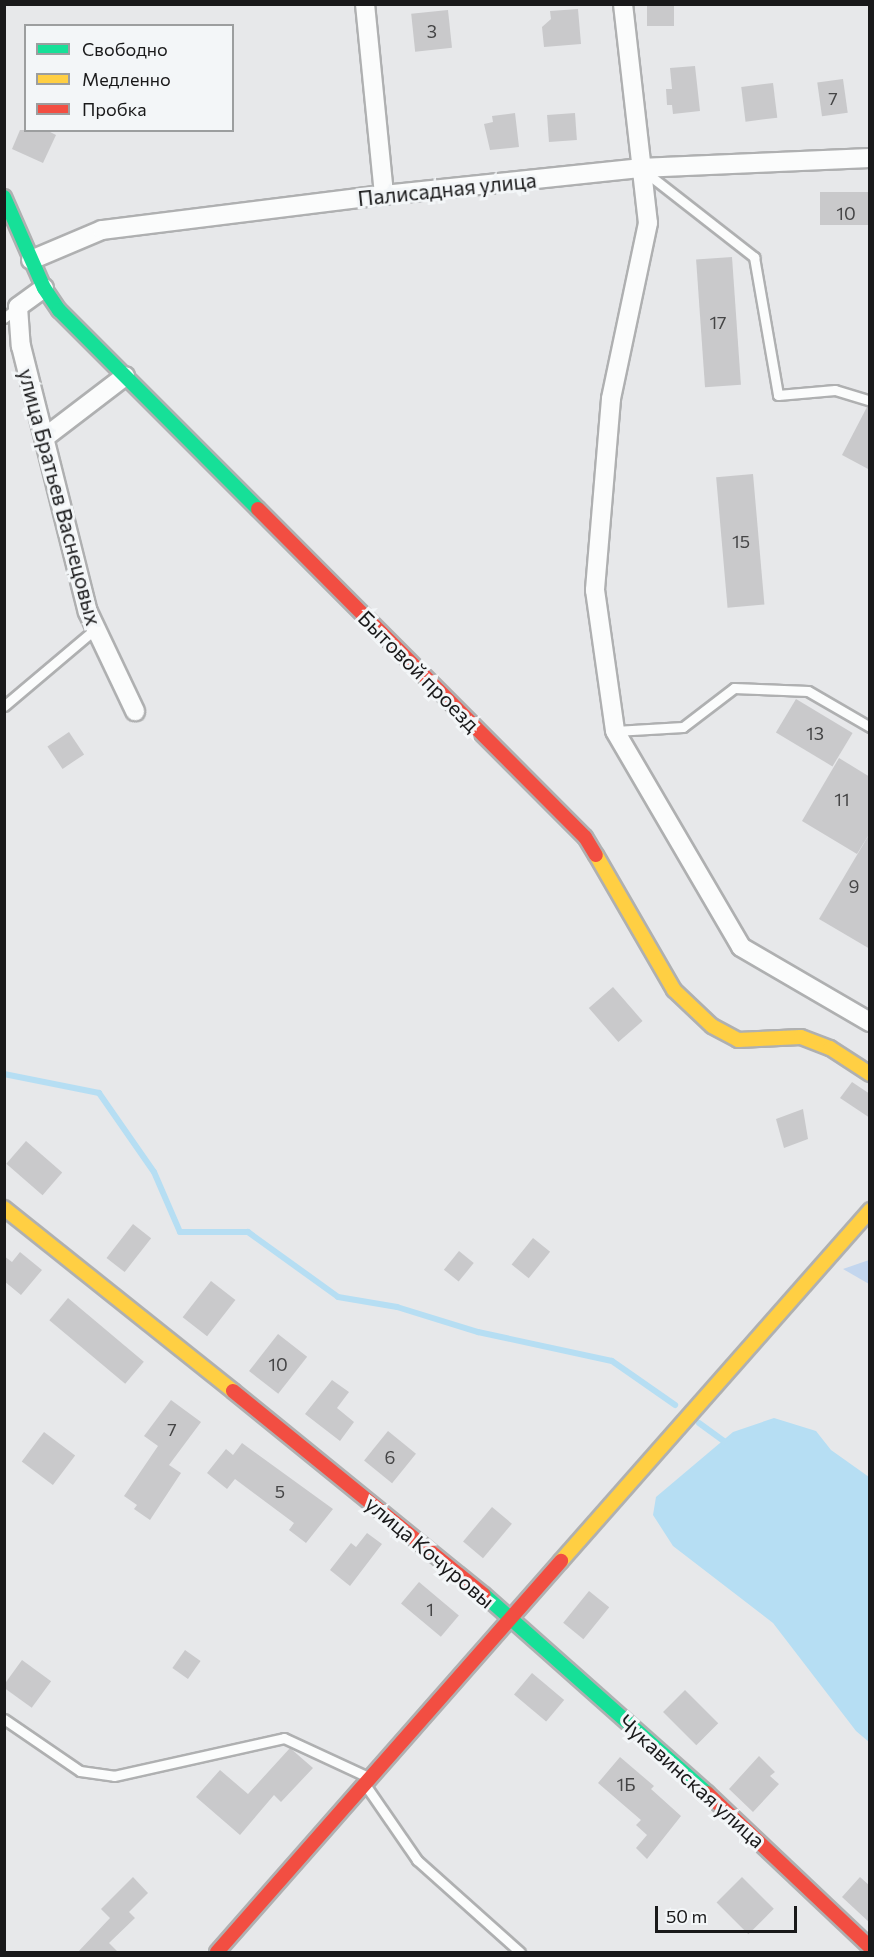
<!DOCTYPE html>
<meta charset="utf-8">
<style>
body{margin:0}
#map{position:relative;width:874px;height:1957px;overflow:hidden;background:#e7e8ea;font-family:Commissioner,sans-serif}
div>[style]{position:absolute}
.green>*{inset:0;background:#c3d6ee}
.water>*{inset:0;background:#b6def3}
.stream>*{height:6px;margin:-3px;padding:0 3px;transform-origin:3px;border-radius:3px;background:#b6def3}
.building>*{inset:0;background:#c9c9cb;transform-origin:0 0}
.roads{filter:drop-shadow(2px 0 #afb0b1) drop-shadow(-2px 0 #afb0b1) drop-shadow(0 2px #afb0b1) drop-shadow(0 -2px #afb0b1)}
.lane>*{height:9px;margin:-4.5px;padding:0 4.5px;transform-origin:4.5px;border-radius:4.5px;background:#fbfcfc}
.street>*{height:18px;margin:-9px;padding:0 9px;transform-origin:9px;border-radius:9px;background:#fbfcfc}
.fast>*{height:14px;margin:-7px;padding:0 7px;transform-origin:7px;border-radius:7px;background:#16e098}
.slow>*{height:14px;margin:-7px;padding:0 7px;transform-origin:7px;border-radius:7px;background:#ffcf43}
.jam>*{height:14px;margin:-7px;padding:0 7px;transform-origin:7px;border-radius:7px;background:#f24e42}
span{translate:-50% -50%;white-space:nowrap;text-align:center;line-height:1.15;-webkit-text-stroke:6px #f3f6f8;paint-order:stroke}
.number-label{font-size:18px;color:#454546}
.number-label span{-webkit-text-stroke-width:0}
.street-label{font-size:21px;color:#19191a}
.frame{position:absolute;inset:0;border:6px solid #19191a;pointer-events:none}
.legend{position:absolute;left:24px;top:24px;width:210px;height:108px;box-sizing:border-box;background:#f3f6f8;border:2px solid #9c9e9f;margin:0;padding:8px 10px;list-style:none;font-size:18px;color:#19191a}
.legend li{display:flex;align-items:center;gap:12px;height:30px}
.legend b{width:30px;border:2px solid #9c9e9f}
.scale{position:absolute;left:655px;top:1906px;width:142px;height:27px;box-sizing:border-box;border:3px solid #19191a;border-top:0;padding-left:8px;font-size:18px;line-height:21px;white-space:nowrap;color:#19191a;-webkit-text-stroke:4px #f3f6f8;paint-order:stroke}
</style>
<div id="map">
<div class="green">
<div style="clip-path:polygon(869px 1260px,869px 1284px,843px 1269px)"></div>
</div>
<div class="water">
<div style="clip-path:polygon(774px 1418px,816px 1431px,831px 1450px,869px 1477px,869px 1742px,856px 1731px,773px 1623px,673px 1546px,653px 1515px,656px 1497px,733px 1432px)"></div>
</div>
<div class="stream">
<div style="left:4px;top:1074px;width:97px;rotate:11.3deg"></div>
<div style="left:99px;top:1093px;width:96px;rotate:55.2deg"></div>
<div style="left:154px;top:1172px;width:65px;rotate:66.6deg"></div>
<div style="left:180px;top:1232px;width:68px"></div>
<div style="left:248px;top:1232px;width:111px;rotate:35.8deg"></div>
<div style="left:338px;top:1297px;width:60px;rotate:9.6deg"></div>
<div style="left:397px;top:1307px;width:85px;rotate:17.2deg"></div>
<div style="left:478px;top:1332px;width:137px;rotate:12.2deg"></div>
<div style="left:612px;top:1361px;width:77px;rotate:34.9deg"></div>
<div style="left:699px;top:1423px;width:31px;rotate:36deg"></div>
</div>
<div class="building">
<div style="left:647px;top:4px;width:27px;height:22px"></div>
<div style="clip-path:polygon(578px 9px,581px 44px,544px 47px,542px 27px,551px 19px,550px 11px)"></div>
<div style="left:448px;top:10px;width:38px;height:37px;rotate:84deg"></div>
<div style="clip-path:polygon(695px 66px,700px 111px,673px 114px,672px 105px,667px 105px,666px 89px,672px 89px,670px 68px)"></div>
<div style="left:843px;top:79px;width:34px;height:26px;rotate:82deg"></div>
<div style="left:773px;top:83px;width:35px;height:32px;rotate:83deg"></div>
<div style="clip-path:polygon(515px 113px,519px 147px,490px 150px,484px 124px,493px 122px,492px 116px)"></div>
<div style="left:575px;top:113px;width:27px;height:28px;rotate:86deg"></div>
<div style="clip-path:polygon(20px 130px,46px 130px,56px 135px,43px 163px,12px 149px)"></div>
<div style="left:870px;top:192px;width:33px;height:50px;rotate:90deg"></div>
<div style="left:732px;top:257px;width:128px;height:36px;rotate:86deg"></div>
<div style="clip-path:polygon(867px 407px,870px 408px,870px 470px,842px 455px)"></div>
<div style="left:753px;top:474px;width:131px;height:37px;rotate:85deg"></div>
<div style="left:796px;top:699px;width:66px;height:39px;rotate:31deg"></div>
<div style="left:69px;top:732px;width:27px;height:26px;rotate:56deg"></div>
<div style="clip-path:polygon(839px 758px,870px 777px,870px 833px,857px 854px,802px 821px)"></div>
<div style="clip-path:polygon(870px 833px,870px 949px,819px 919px)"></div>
<div style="left:613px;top:987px;width:45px;height:32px;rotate:49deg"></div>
<div style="clip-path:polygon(852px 1082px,870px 1094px,870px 1118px,840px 1098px)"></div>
<div style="clip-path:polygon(803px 1109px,808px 1139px,784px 1148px,776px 1119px)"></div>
<div style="left:26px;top:1141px;width:48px;height:30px;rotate:41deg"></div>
<div style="left:133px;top:1224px;width:23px;height:43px;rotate:38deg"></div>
<div style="left:533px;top:1238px;width:22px;height:34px;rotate:39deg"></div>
<div style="left:459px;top:1251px;width:19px;height:24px;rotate:39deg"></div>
<div style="clip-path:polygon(20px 1252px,42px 1270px,21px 1295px,4px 1281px,4px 1256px,12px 1262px)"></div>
<div style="left:211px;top:1281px;width:31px;height:46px;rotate:38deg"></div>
<div style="left:68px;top:1298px;width:99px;height:29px;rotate:40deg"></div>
<div style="left:278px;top:1334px;width:37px;height:47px;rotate:38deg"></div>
<div style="clip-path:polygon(332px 1380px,349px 1392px,337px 1408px,354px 1422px,340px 1441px,305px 1414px)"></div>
<div style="clip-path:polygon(171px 1400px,201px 1422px,169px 1465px,181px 1473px,150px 1520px,134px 1509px,137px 1505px,124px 1496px,158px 1446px,144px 1436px)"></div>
<div style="left:388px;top:1431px;width:36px;height:38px;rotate:39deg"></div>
<div style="left:44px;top:1432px;width:39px;height:37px;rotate:37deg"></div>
<div style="clip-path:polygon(242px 1443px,333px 1509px,306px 1543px,289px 1530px,294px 1523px,235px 1479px,227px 1489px,207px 1473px,226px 1449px,233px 1455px)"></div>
<div style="left:492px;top:1507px;width:26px;height:45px;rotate:40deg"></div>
<div style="clip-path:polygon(367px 1533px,382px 1544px,350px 1586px,330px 1570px,351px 1543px,356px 1547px)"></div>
<div style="left:419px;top:1582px;width:52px;height:28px;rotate:40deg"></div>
<div style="left:589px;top:1591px;width:26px;height:41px;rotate:39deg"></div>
<div style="left:185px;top:1650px;width:19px;height:22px;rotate:35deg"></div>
<div style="left:22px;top:1660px;width:36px;height:33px;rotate:36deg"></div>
<div style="left:532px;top:1673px;width:42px;height:28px;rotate:40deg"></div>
<div style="left:685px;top:1690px;width:47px;height:31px;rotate:45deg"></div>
<div style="clip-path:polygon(290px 1748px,313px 1768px,281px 1802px,274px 1795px,240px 1835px,196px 1797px,220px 1770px,248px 1794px)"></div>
<div style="clip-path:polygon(759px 1756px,775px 1772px,770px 1776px,779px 1784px,753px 1812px,729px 1789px)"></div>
<div style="clip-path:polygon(620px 1757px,654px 1786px,651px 1789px,681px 1816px,647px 1859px,636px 1848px,647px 1835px,636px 1825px,641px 1820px,598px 1783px)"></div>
<div style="clip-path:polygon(133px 1877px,148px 1893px,129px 1912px,135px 1918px,109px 1943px,119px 1953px,77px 1953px,110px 1918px,101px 1909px)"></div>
<div style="left:742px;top:1877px;width:45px;height:36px;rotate:45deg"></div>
<div style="clip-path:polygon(860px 1877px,870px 1886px,870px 1923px,842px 1897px)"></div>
</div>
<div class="roads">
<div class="lane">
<div style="left:644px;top:171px;width:140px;rotate:38deg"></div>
<div style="left:754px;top:257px;width:140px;rotate:80.1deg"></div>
<div style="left:778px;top:395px;width:57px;rotate:-5deg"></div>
<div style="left:835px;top:390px;width:37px;rotate:17deg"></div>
<div style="left:4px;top:318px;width:18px;rotate:-38deg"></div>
<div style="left:4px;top:706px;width:118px;rotate:-40.2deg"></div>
<div style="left:615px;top:731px;width:68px;rotate:-3.4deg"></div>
<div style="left:683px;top:727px;width:64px;rotate:-37.4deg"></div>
<div style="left:734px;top:688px;width:74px;rotate:2.3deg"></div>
<div style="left:808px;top:691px;width:72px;rotate:30.1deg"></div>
<div style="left:4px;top:1719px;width:92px;rotate:34.4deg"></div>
<div style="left:80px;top:1771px;width:34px;rotate:8deg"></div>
<div style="left:114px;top:1776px;width:174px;rotate:-12.6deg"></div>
<div style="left:284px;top:1738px;width:93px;rotate:24.9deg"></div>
<div style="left:366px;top:1786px;width:90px;rotate:55.4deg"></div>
<div style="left:417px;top:1860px;width:138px;rotate:41.8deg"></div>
</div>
<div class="street">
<div style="left:365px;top:4px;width:192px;rotate:84.3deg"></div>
<div style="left:623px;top:4px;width:220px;rotate:83.5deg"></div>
<div style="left:648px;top:223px;width:180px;rotate:101.9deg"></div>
<div style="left:611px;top:399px;width:192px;rotate:94.8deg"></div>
<div style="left:595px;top:590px;width:142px;rotate:81.9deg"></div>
<div style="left:615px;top:731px;width:250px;rotate:59.7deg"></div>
<div style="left:741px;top:947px;width:149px;rotate:30.2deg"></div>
<div style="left:31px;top:260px;width:77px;rotate:-22.9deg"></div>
<div style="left:102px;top:230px;width:284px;rotate:-7.1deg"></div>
<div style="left:384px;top:195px;width:257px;rotate:-6deg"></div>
<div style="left:640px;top:168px;width:230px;rotate:-2.5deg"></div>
<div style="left:44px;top:288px;width:32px;rotate:144deg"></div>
<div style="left:18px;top:307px;width:39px;rotate:86deg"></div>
<div style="left:21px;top:346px;width:274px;rotate:75.9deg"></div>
<div style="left:88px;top:612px;width:110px;rotate:64.6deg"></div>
<div style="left:44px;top:438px;width:102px;rotate:-37.4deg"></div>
</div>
<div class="fast">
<div style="left:4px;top:197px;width:99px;rotate:66.3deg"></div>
<div style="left:44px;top:288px;width:27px;rotate:56deg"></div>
<div style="left:59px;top:310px;width:281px;rotate:45deg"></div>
<div style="left:484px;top:1595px;width:298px;rotate:41.6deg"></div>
</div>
<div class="slow">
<div style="left:596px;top:855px;width:156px;rotate:60deg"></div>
<div style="left:674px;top:990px;width:52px;rotate:43.5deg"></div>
<div style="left:712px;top:1026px;width:30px;rotate:28deg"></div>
<div style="left:738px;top:1040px;width:63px;rotate:-2.7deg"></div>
<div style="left:801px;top:1037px;width:31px;rotate:21deg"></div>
<div style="left:830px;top:1048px;width:48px;rotate:33deg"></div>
<div style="left:4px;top:1208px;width:293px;rotate:38.6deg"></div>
<div style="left:561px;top:1561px;width:468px;rotate:-48.6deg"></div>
</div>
<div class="jam">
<div style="left:258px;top:509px;width:463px;rotate:45.1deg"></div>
<div style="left:585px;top:837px;width:21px;rotate:59deg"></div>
<div style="left:233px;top:1391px;width:323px;rotate:39.1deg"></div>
<div style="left:707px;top:1793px;width:224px;rotate:43.4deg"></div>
<div style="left:217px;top:1952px;width:521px;rotate:-48.66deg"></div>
</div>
</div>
<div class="number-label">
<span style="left:432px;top:31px">3</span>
<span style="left:833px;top:98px">7</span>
<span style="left:846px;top:213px">10</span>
<span style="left:718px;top:322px">17</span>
<span style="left:741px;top:541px">15</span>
<span style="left:815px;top:733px">13</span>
<span style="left:842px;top:799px">11</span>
<span style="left:854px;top:886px">9</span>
<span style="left:278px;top:1364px">10</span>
<span style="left:172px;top:1429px">7</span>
<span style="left:390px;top:1457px">6</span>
<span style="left:280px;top:1491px">5</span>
<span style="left:430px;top:1609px">1</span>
<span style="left:626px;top:1784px">1Б</span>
</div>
<div class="street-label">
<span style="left:447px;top:189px;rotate:-6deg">Палисадная улица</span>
<span style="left:60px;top:497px;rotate:75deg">улица Братьев Васнецовых</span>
<span style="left:419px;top:671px;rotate:45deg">Бытовой проезд</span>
<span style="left:430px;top:1552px;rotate:40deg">улица Кочуровы</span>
<span style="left:692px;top:1781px;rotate:42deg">Чукавинская улица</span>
</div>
<div class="frame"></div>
<ul class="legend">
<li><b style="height:8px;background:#16e098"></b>Свободно</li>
<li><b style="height:8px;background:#ffcf43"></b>Медленно</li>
<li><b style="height:8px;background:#f24e42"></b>Пробка</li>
</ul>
<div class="scale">50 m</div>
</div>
